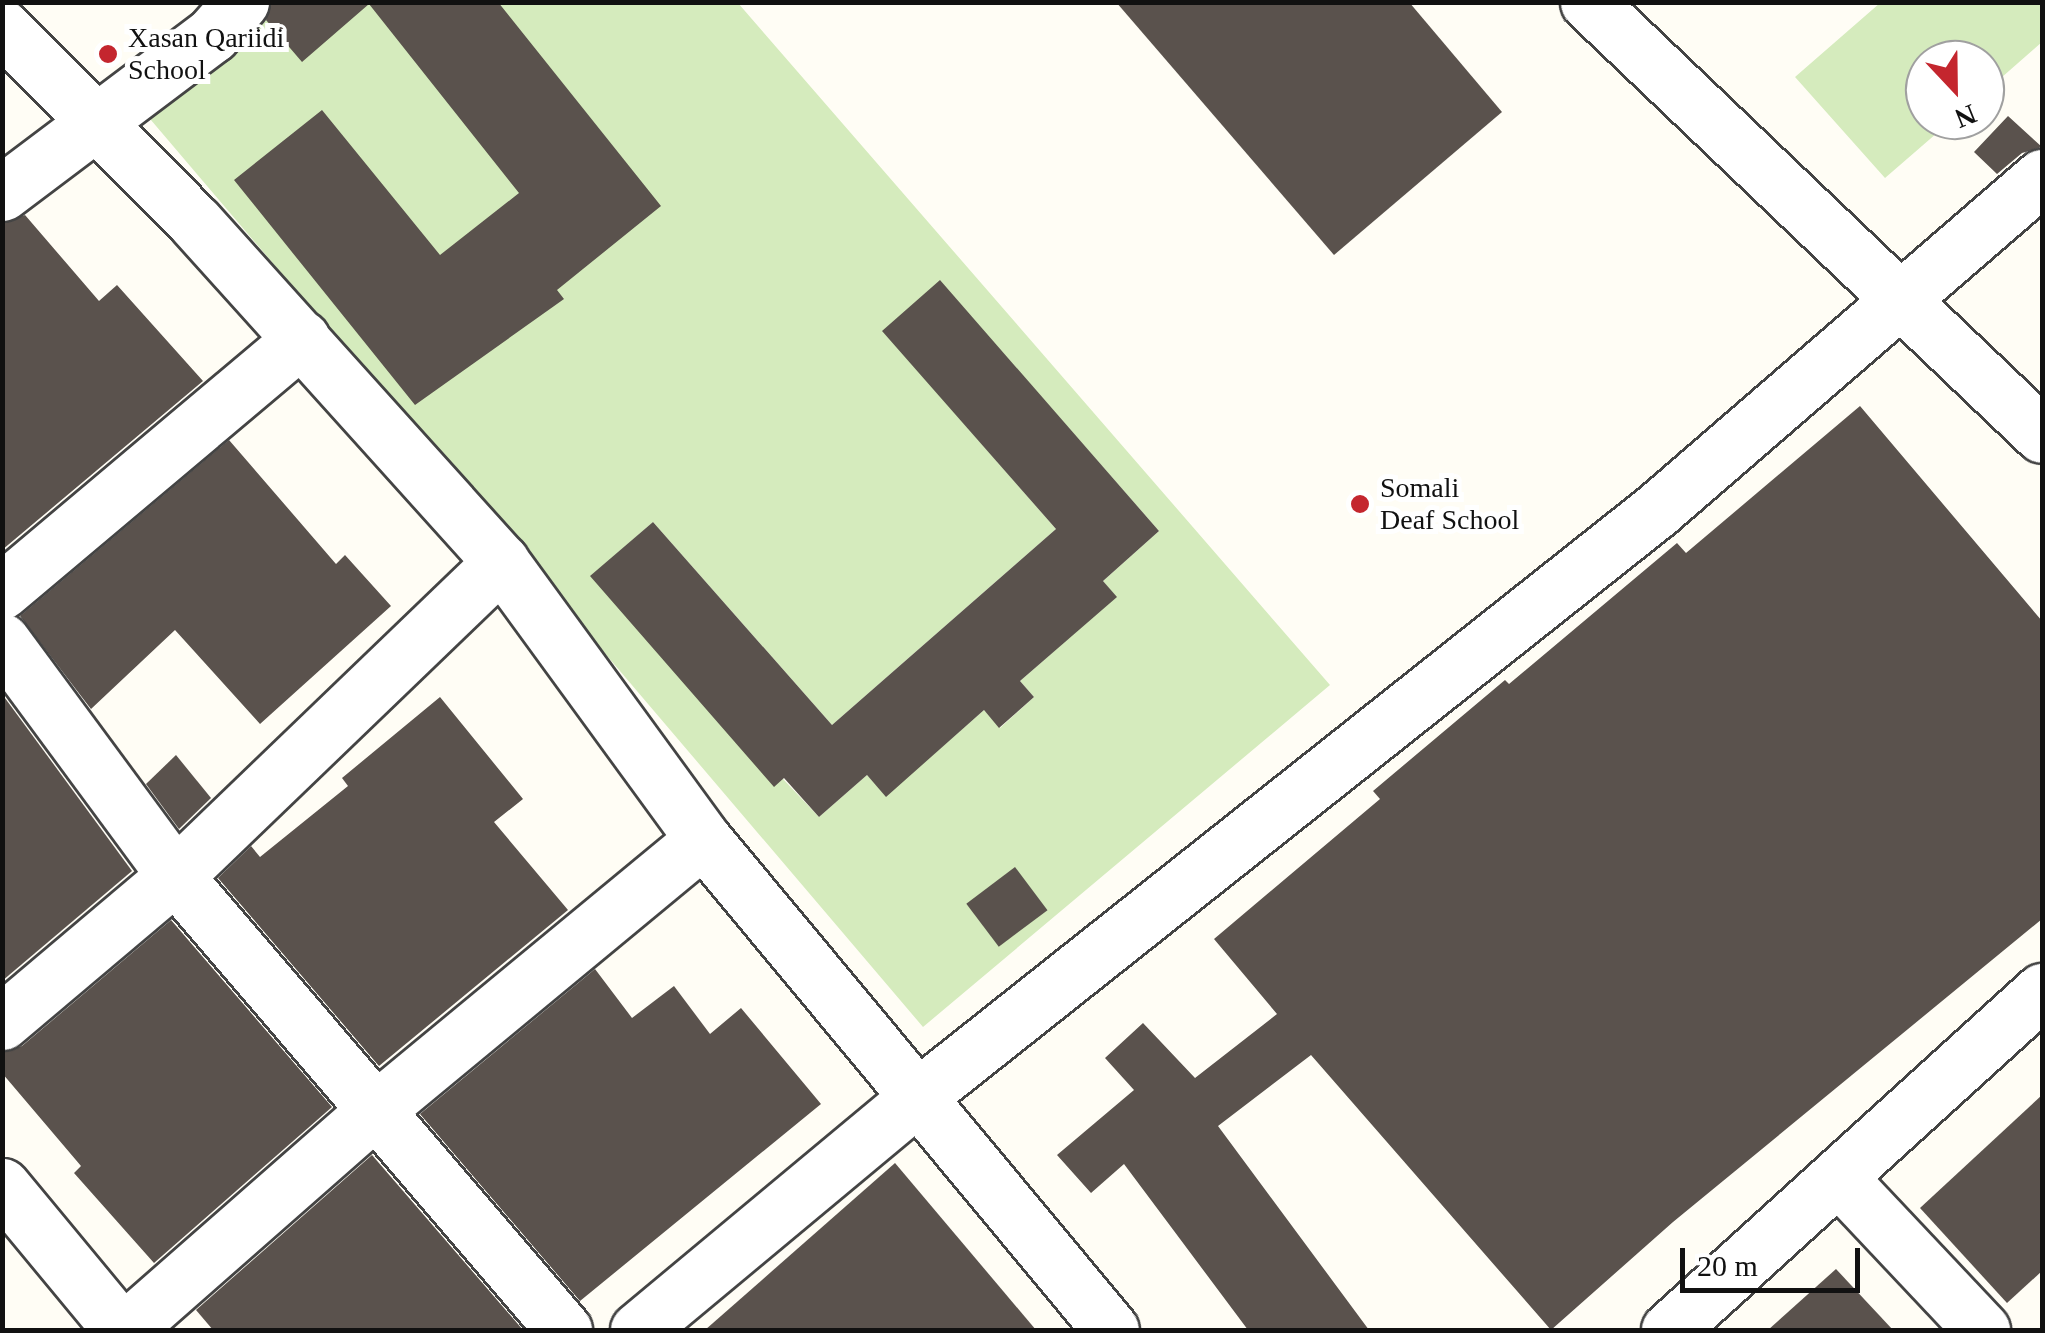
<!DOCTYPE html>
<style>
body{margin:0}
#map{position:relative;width:2045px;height:1333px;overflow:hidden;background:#fffdf5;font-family:Georgia,serif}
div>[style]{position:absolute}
.green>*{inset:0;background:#d5ebbd}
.building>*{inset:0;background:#5a524d;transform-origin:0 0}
.roads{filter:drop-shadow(2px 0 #444) drop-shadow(-2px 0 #444) drop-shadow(0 2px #444) drop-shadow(0 -2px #444)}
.street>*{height:55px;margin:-27.5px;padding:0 27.5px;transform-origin:27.5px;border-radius:27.5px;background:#fff}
.dots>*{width:28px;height:28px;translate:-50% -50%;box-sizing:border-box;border:5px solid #fff;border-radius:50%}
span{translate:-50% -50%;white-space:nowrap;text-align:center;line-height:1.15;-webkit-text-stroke:10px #fff;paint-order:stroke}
.poi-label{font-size:28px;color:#111}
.left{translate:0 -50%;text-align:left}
.frame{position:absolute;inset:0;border:5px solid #111;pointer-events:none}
.north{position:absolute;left:1905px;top:40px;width:100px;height:100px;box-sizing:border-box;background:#fff;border:2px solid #a0a0a0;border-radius:50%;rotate:158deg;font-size:28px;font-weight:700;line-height:40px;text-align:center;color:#111}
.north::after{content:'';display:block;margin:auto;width:35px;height:45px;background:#c4262e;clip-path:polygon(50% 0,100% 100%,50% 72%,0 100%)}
.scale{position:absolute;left:1680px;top:1248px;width:180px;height:45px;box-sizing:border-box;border:5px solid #111;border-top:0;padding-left:12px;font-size:30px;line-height:35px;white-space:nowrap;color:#111;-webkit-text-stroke:8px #fff;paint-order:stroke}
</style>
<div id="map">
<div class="green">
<div style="clip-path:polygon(evenodd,271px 3px,738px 3px,1330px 685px,923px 1027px,145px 113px,271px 3px,940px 281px,1159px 531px,1103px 581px,1116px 597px,1020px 681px,1034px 697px,1000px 728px,984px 710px,886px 796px,867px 775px,819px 817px,591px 576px,653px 522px,832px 725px,1056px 529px,883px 331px,940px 281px)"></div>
<div style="clip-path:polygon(1880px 3px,2042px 3px,2042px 42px,1985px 92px,1985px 60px,1925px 60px,1925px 120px,1952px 120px,1885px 178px,1795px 77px)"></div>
</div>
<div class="building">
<div style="clip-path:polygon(271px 2px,498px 2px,661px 206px,557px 290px,564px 299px,415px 405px,234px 180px,322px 110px,440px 255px,519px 193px,369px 4px,302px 62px,266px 20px)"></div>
<div style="clip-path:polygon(1116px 2px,1409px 2px,1502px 112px,1334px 255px)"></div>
<div style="clip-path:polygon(2008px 116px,2042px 147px,2022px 153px,1997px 174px,1974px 152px)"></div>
<div style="clip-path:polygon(25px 215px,99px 301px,117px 285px,203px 381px,2px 550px,2px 224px)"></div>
<div style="clip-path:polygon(940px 280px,1159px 531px,1103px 581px,1117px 597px,1020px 681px,1034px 697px,999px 728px,984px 710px,886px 797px,867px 775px,819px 817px,784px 778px,774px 787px,590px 576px,653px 522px,832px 725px,1056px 529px,882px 331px)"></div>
<div style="clip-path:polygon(1860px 406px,2042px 621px,2042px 919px,1673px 1222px,1551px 1330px,1311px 1055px,1218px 1126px,1369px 1330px,1248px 1330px,1124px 1164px,1091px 1193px,1057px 1155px,1134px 1090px,1105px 1058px,1143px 1023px,1195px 1078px,1277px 1014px,1214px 939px,1380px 799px,1373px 791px,1505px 680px,1509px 684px,1677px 543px,1686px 553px)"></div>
<div style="clip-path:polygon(229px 440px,336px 564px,345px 555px,391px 606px,260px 724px,175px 630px,91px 709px,20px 616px)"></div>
<div style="clip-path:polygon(2px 694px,132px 871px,2px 981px)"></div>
<div style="clip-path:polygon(440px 697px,523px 799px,494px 822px,568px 910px,379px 1066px,218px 878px,251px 846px,260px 857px,348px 786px,342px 778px)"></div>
<div style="clip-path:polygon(176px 755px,211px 798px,179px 829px,146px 784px)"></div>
<div style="left:1015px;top:867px;width:54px;height:61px;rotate:53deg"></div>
<div style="clip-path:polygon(171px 920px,332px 1107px,154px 1263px,74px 1173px,81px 1166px,2px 1073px,2px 1052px,22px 1046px)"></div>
<div style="clip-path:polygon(595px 969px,632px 1018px,674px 986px,710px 1034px,741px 1008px,821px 1104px,580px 1301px,420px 1114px)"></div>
<div style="clip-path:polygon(2042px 1095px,2042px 1271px,2007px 1303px,1920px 1208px)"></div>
<div style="clip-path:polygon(372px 1155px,523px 1330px,213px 1330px,196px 1310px)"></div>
<div style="clip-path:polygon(895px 1163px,1036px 1330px,705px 1330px)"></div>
<div style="clip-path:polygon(1836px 1269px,1893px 1330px,1768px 1330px)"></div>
</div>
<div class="roads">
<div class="street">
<div style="left:1588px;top:2px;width:627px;rotate:43.64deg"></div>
<div style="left:2px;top:27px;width:274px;rotate:45.3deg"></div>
<div style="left:195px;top:222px;width:457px;rotate:48deg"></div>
<div style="left:501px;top:562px;width:343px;rotate:53.9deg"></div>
<div style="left:703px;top:839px;width:638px;rotate:50.27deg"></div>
<div style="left:2px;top:193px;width:263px;rotate:-37deg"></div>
<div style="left:212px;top:35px;width:44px;rotate:-48.7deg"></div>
<div style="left:2px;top:591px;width:392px;rotate:-40.1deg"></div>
<div style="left:2px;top:641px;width:292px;rotate:53.6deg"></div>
<div style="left:175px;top:876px;width:598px;rotate:49.41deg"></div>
<div style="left:2px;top:1022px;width:226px;rotate:-40.2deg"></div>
<div style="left:175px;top:876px;width:453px;rotate:-43.9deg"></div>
<div style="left:1838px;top:1177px;width:210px;rotate:46.7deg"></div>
<div style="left:2px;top:1186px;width:187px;rotate:50.4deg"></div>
<div style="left:125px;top:1330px;width:335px;rotate:-41.3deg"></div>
<div style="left:377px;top:1109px;width:423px;rotate:-39.6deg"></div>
<div style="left:638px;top:1330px;width:368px;rotate:-39.8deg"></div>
<div style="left:921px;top:1094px;width:940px;rotate:-38.43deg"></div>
<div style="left:1657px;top:510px;width:509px;rotate:-40.86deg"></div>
<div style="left:1669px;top:1330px;width:504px;rotate:-42.27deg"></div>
</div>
</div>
<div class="dots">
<div style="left:108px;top:54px;background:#c4262e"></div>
<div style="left:1360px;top:504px;background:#c4262e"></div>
</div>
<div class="poi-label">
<span class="left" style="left:128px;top:54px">Xasan Qariidi<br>School</span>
<span class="left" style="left:1380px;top:504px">Somali<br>Deaf School</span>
</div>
<div class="frame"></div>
<div class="north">N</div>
<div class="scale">20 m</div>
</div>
